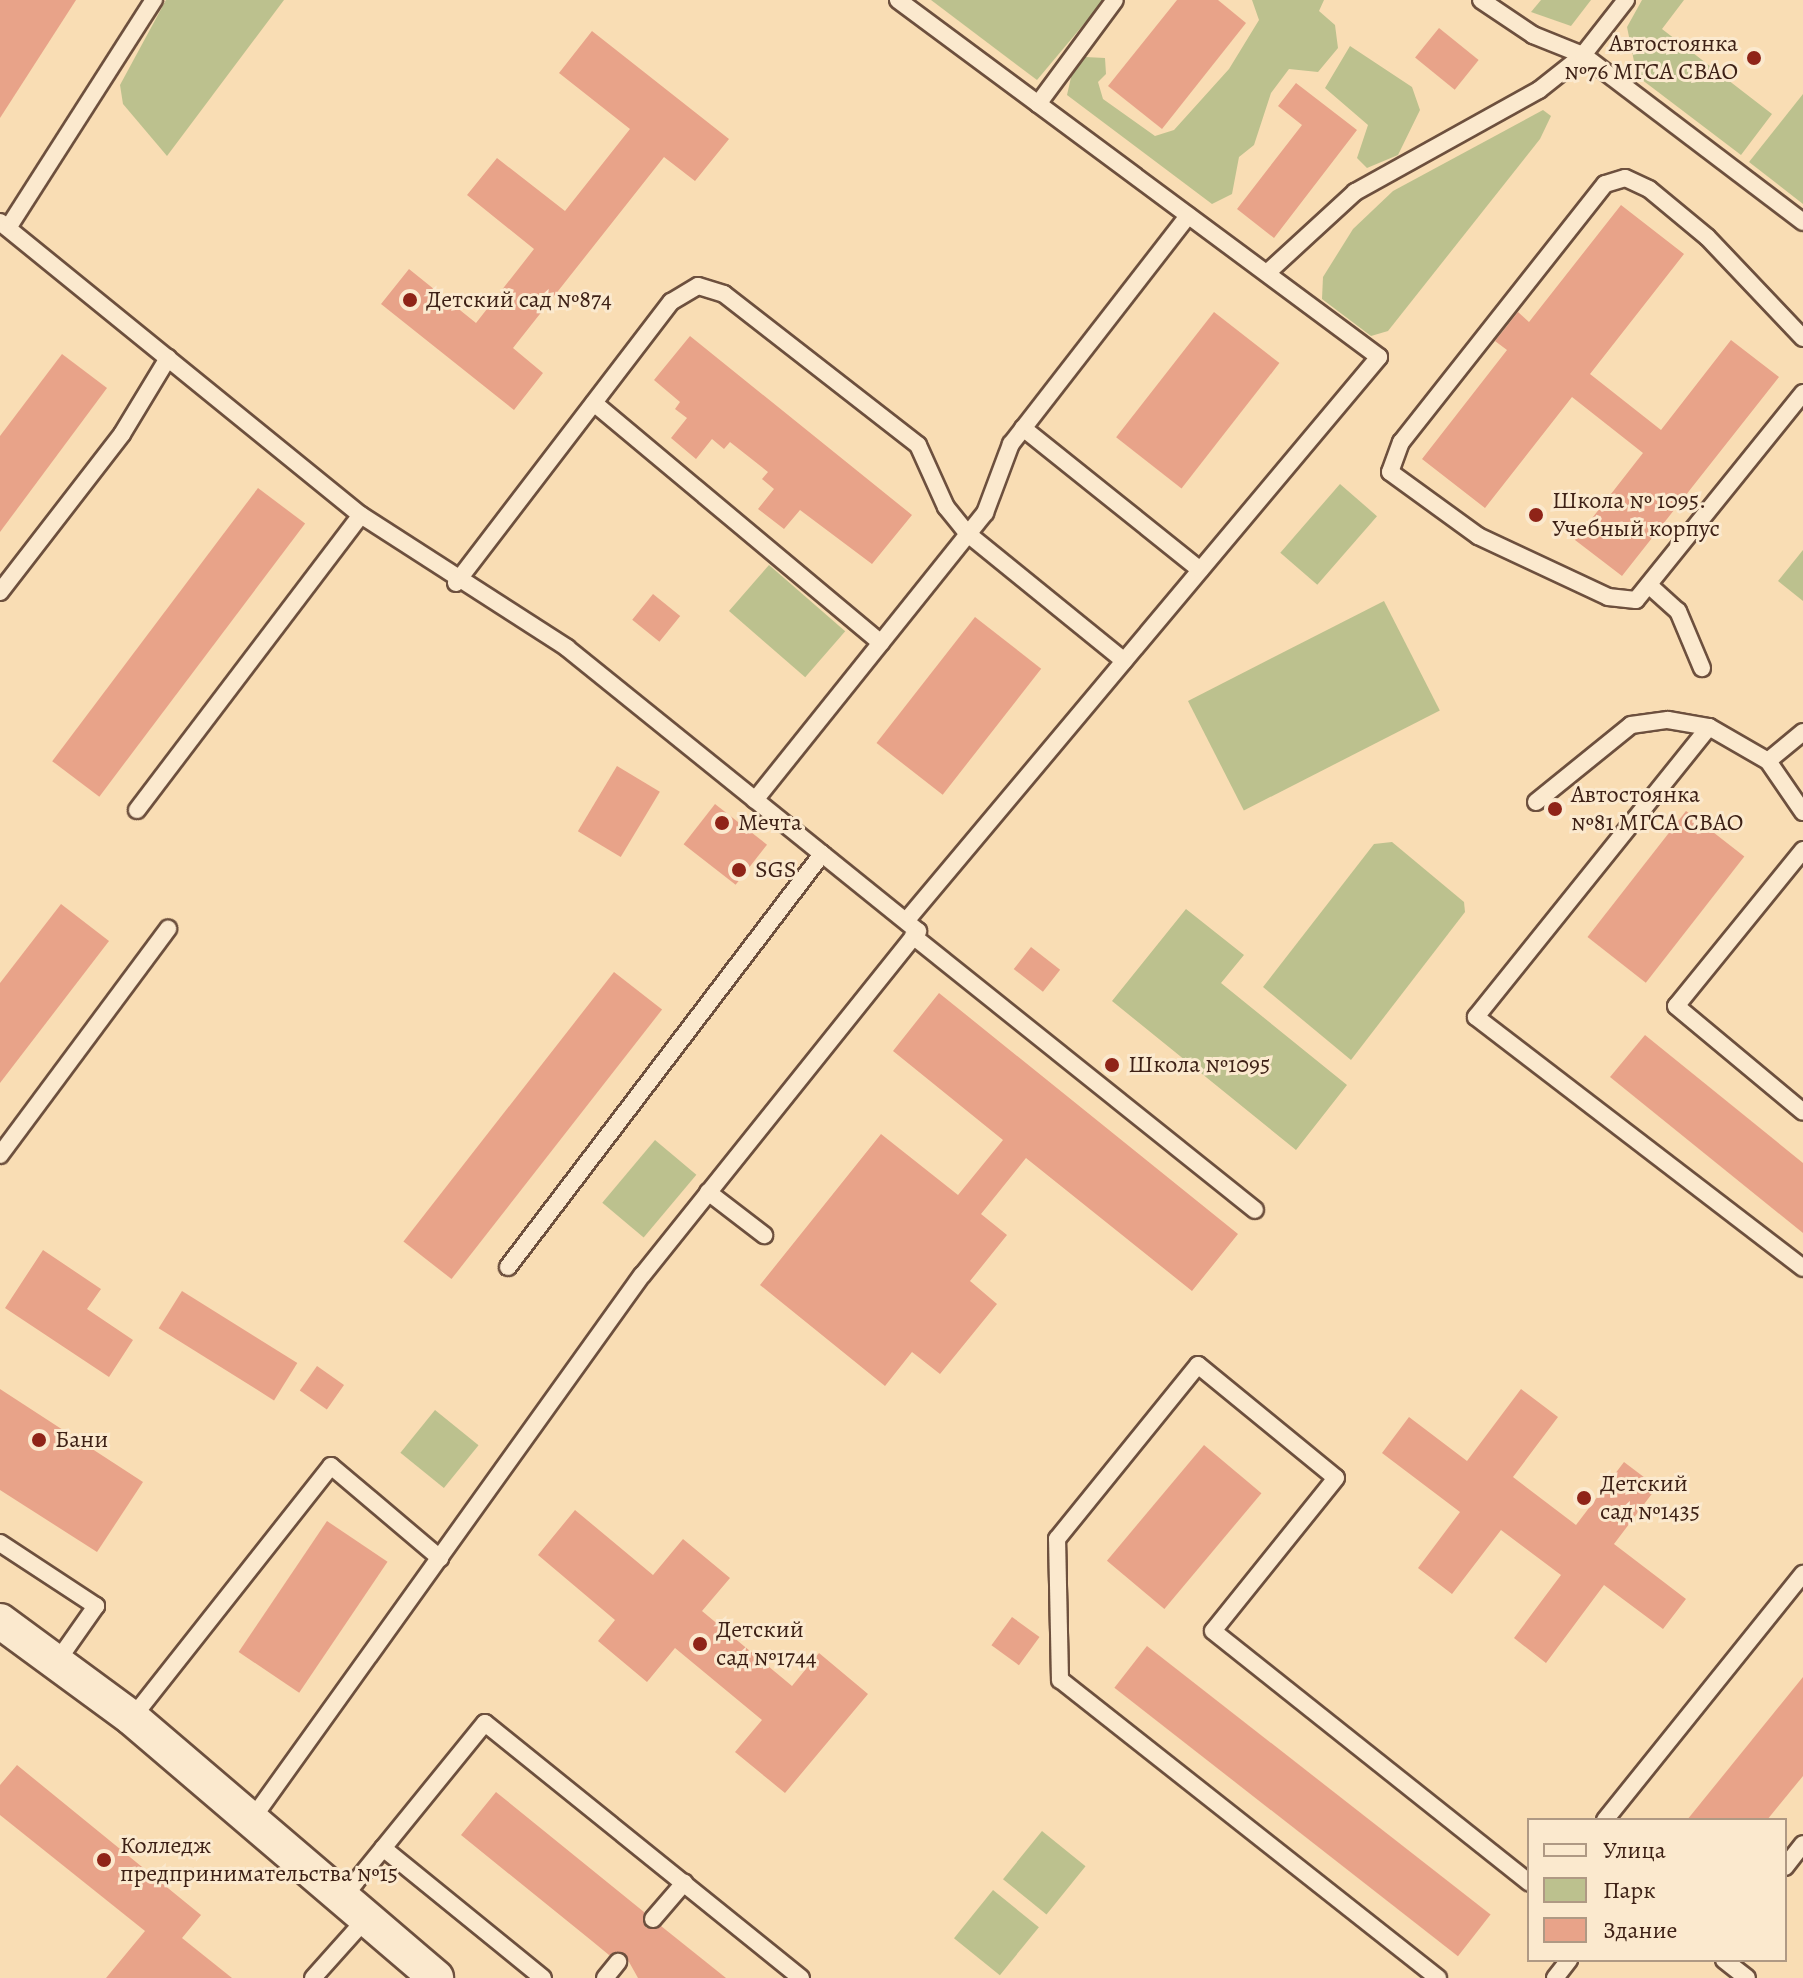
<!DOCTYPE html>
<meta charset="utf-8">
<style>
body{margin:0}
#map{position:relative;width:1803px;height:1978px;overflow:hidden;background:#f9ddb4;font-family:Alegreya,serif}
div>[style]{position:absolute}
.green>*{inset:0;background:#bcc18e;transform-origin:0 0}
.building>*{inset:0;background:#e8a389;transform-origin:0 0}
.roads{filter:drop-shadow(2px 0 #6d503e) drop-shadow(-2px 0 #6d503e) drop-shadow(0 2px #6d503e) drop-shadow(0 -2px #6d503e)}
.lane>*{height:16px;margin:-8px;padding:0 8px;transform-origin:8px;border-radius:8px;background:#fbe9ce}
.street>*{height:34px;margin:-17px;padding:0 17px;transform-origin:17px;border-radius:17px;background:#fbe9ce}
.dots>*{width:22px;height:22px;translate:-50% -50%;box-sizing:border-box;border:4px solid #fbe9ce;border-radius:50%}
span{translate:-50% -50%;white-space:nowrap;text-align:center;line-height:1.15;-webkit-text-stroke:6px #fbe9ce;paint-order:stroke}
.poi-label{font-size:24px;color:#3e2116}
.right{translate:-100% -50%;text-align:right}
.left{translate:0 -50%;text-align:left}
.legend{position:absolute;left:1527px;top:1818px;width:260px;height:144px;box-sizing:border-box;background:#fbe9ce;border:2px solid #af9984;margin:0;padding:10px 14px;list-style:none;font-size:24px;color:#3e2116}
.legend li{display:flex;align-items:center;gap:16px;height:40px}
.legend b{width:40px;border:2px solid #af9984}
</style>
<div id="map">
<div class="green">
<div style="clip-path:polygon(166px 0,284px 0,167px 156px,123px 104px,120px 85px)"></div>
<div style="clip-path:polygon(931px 0,1104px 0,1037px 80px)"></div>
<div style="clip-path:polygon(1252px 0,1324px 0,1319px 11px,1335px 25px,1338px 48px,1318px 72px,1289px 69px,1271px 93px,1254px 145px,1239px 157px,1232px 194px,1212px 204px,1067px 95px,1072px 73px,1085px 57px,1105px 58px,1106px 74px,1098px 82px,1103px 99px,1155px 136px,1174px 130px,1229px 69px,1259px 20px)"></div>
<div style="clip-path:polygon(1541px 0,1591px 0,1571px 26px,1531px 12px)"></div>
<div style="clip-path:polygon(1642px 0,1684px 0,1662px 29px,1772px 114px,1741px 155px,1637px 76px,1627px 27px)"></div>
<div style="clip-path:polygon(1350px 46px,1412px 87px,1420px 110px,1398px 155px,1367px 168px,1357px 158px,1368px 125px,1325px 88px)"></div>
<div style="clip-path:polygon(1803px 94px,1803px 204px,1749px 162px)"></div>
<div style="clip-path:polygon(1543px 110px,1551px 116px,1540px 139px,1388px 331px,1371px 336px,1322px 299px,1323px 277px,1353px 229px,1393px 191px)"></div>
<div style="left:1340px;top:484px;width:49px;height:91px;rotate:41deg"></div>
<div style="clip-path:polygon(1803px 550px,1803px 601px,1778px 581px)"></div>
<div style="left:769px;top:565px;width:101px;height:61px;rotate:41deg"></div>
<div style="left:1384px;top:601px;width:123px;height:220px;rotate:63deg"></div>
<div style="clip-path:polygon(1392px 842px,1464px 902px,1465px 912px,1351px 1060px,1263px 987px,1374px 844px)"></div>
<div style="clip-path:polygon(1186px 909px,1244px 955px,1221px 983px,1347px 1085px,1296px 1150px,1112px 1001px)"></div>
<div style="left:655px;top:1140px;width:54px;height:82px;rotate:40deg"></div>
<div style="left:435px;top:1410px;width:56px;height:55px;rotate:39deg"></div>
<div style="left:1042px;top:1831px;width:56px;height:62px;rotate:39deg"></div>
<div style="left:993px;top:1890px;width:59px;height:62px;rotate:39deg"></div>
</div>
<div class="building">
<div style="clip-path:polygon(0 0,76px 0,0 118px)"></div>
<div style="clip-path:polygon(1177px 0,1218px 0,1246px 23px,1162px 129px,1108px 86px)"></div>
<div style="left:1439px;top:28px;width:51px;height:38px;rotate:39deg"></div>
<div style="clip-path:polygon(592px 31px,729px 139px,695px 181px,664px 157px,513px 348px,543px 373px,514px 410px,381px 304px,409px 269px,476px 323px,534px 249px,467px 195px,497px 158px,565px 211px,630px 129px,559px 73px)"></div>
<div style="clip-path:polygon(1296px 83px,1357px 130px,1274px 238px,1237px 209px,1302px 125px,1278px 106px)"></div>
<div style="clip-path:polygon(1621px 205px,1684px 254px,1590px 374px,1661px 430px,1731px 340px,1779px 377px,1622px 576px,1575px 540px,1643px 453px,1572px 397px,1485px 508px,1422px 459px,1507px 350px,1495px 341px,1518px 312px,1529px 322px)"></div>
<div style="left:1214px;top:312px;width:83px;height:159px;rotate:38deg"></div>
<div style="clip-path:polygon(690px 336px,912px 515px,872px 564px,800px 510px,784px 529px,758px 509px,774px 489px,762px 479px,768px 472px,730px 442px,724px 449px,712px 439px,696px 459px,671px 438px,687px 418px,675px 409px,680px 402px,654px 380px)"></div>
<div style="clip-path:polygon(62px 354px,107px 388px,0 532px,0 436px)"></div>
<div style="left:258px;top:488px;width:59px;height:342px;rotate:37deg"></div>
<div style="left:653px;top:594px;width:35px;height:33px;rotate:39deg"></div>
<div style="left:975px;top:617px;width:84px;height:160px;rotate:38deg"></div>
<div style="left:617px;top:766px;width:50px;height:76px;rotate:31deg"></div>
<div style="left:715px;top:804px;width:66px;height:51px;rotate:38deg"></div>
<div style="left:1686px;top:811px;width:74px;height:160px;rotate:38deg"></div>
<div style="clip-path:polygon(61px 904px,109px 941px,0 1083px,0 983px)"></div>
<div style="left:1031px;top:947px;width:37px;height:28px;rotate:38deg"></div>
<div style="left:614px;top:972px;width:61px;height:342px;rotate:38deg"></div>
<div style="clip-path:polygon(939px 993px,1238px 1234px,1192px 1291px,1026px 1158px,981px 1214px,1007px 1235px,970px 1281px,997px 1304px,940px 1374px,912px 1352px,885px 1386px,760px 1285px,881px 1134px,958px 1195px,1003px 1140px,893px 1051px)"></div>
<div style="clip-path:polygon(1645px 1035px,1803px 1163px,1803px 1233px,1610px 1077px)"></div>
<div style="clip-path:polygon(43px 1250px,101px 1289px,87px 1309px,133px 1340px,109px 1377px,5px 1308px)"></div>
<div style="left:182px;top:1291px;width:136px;height:44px;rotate:32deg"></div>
<div style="left:317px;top:1366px;width:33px;height:30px;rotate:35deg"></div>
<div style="clip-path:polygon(0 1389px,143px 1482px,97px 1552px,0 1490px)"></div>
<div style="clip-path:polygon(1521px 1389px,1558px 1417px,1513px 1477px,1576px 1525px,1624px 1462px,1657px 1487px,1614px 1544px,1686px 1599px,1663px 1629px,1604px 1585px,1546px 1663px,1514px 1638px,1561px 1575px,1501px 1530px,1452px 1594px,1418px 1568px,1460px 1512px,1382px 1453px,1409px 1417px,1467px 1461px)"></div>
<div style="left:1204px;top:1445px;width:75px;height:151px;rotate:40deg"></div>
<div style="clip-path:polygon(575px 1510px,653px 1575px,683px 1539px,730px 1578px,702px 1611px,792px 1686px,819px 1653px,868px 1694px,785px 1793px,735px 1752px,762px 1720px,675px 1648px,647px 1682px,598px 1641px,615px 1620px,538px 1555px)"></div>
<div style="left:327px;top:1521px;width:73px;height:158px;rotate:34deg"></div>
<div style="left:1012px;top:1617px;width:34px;height:35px;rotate:36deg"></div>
<div style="left:1147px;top:1646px;width:436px;height:53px;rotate:38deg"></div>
<div style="clip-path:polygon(1803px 1677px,1803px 1776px,1767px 1820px,1687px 1820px)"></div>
<div style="clip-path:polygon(17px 1765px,201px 1915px,182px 1938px,232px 1978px,106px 1978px,145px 1931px,0 1815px,0 1785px)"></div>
<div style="clip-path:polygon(496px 1792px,644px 1912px,646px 1928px,661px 1926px,726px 1978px,638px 1978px,624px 1953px,609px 1955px,592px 1941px,461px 1835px)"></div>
</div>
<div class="roads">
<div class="lane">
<div style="left:898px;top:0;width:599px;rotate:36.58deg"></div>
<div style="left:1379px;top:357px;width:736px;rotate:129.98deg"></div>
<div style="left:1481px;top:0;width:63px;rotate:33.9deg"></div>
<div style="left:1533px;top:35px;width:54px;rotate:21.8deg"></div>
<div style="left:1583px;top:55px;width:276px;rotate:37.2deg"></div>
<div style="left:1038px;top:104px;width:129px;rotate:-53.5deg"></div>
<div style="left:0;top:222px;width:465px;rotate:39.1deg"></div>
<div style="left:361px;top:515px;width:245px;rotate:32.8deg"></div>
<div style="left:567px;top:648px;width:451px;rotate:38.9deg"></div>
<div style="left:918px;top:931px;width:441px;rotate:128.7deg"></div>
<div style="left:642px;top:1275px;width:673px;rotate:125.63deg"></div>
<div style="left:8px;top:228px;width:271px;rotate:-57.4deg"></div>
<div style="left:1267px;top:273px;width:120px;rotate:-42.6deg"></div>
<div style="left:1355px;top:192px;width:210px;rotate:-29deg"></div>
<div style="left:1539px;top:90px;width:56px;rotate:-38.5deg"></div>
<div style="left:1583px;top:55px;width:70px;rotate:-52deg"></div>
<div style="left:1803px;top:338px;width:139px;rotate:-133.5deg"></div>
<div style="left:1707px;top:237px;width:75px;rotate:-140.4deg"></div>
<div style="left:1649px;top:189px;width:26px;rotate:-155deg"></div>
<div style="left:1625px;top:178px;width:21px;rotate:163deg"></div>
<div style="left:1605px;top:184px;width:329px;rotate:128.3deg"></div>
<div style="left:1401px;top:442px;width:32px;rotate:110deg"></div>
<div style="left:1390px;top:472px;width:109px;rotate:36deg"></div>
<div style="left:1478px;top:536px;width:144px;rotate:25.1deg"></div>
<div style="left:1608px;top:597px;width:28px;rotate:6deg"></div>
<div style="left:1636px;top:600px;width:266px;rotate:-51.1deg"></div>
<div style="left:594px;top:403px;width:374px;rotate:39.9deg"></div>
<div style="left:1023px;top:428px;width:227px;rotate:38.7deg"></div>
<div style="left:456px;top:583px;width:354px;rotate:-52.6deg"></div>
<div style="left:671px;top:302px;width:31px;rotate:-31deg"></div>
<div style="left:698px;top:286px;width:27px;rotate:17deg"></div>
<div style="left:724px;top:294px;width:246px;rotate:37.9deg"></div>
<div style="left:918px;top:445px;width:68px;rotate:65.7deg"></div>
<div style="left:946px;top:507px;width:35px;rotate:51deg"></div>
<div style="left:968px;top:534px;width:201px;rotate:39.1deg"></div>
<div style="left:1651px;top:587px;width:36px;rotate:42deg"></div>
<div style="left:1678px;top:611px;width:62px;rotate:67.2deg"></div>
<div style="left:0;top:592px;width:200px;rotate:-52.3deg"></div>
<div style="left:122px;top:434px;width:89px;rotate:-58.8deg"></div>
<div style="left:1803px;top:732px;width:45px;rotate:140.4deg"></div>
<div style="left:1768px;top:761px;width:68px;rotate:-150deg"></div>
<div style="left:1709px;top:727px;width:372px;rotate:128.8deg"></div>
<div style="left:1476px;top:1017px;width:412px;rotate:37.5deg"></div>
<div style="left:1768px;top:761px;width:62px;rotate:55.5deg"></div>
<div style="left:755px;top:800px;width:368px;rotate:-51.3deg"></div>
<div style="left:985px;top:513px;width:74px;rotate:-69.4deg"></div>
<div style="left:1011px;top:444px;width:289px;rotate:-52.2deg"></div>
<div style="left:1536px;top:802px;width:122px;rotate:-39deg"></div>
<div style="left:1631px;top:725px;width:37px;rotate:-8deg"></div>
<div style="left:1668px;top:720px;width:42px;rotate:9.7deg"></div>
<div style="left:137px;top:810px;width:370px;rotate:-52.8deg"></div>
<div style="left:1803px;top:850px;width:201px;rotate:129.1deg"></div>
<div style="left:1676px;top:1006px;width:165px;rotate:39.8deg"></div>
<div style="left:913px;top:936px;width:438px;rotate:38.7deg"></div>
<div style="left:0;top:1155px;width:282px;rotate:-53.4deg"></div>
<div style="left:708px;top:1192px;width:71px;rotate:37.5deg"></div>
<div style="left:508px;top:1267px;width:519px;rotate:-52.75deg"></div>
<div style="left:0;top:1543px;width:115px;rotate:33.3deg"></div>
<div style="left:96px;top:1606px;width:66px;rotate:125.1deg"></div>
<div style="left:132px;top:1718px;width:321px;rotate:-51.7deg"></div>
<div style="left:331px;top:1466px;width:143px;rotate:40.2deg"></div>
<div style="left:1605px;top:1820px;width:316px;rotate:-51.2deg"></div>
<div style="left:383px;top:1848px;width:206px;rotate:39.1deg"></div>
<div style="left:1785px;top:1867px;width:29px;rotate:-52deg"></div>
<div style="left:341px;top:1900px;width:228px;rotate:-50.9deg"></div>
<div style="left:485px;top:1723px;width:406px;rotate:38.9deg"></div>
<div style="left:653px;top:1919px;width:48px;rotate:-49.3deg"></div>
<div style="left:1724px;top:1960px;width:29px;rotate:38deg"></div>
<div style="left:313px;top:1978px;width:76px;rotate:-48.2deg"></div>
<div style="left:605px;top:1978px;width:21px;rotate:-51deg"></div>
<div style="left:1438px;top:1978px;width:481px;rotate:-141.7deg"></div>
<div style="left:1060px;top:1680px;width:141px;rotate:-91.2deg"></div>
<div style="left:1057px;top:1539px;width:224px;rotate:-51deg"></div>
<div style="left:1198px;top:1365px;width:178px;rotate:39.3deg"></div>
<div style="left:1336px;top:1478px;width:196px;rotate:128.8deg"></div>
<div style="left:1213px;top:1631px;width:404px;rotate:38.5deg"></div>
<div style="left:1555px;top:1978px;width:23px;rotate:-52deg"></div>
</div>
<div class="street">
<div style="left:0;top:1621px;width:164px;rotate:36.3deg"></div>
<div style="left:132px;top:1718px;width:400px;rotate:40.5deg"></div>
</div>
</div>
<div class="dots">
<div style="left:1754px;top:58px;background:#8f2418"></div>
<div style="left:410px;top:300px;background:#8f2418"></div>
<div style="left:1536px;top:515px;background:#8f2418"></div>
<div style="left:1555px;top:809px;background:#8f2418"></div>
<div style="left:722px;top:823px;background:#8f2418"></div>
<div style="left:739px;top:870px;background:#8f2418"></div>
<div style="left:1112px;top:1065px;background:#8f2418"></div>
<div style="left:39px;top:1440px;background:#8f2418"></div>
<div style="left:1584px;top:1498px;background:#8f2418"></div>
<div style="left:700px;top:1644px;background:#8f2418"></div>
<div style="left:104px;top:1860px;background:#8f2418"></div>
</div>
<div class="poi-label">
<span class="right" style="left:1738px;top:58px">Автостоянка<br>№76 МГСА СВАО</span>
<span class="left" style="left:426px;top:300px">Детский сад №874</span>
<span class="left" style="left:1552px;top:515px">Школа № 1095.<br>Учебный корпус</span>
<span class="left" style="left:1571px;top:809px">Автостоянка<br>№81 МГСА СВАО</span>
<span class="left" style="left:738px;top:823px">Мечта</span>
<span class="left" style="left:755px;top:870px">SGS</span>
<span class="left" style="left:1128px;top:1065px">Школа №1095</span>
<span class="left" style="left:55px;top:1440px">Бани</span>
<span class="left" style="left:1600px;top:1498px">Детский<br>сад №1435</span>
<span class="left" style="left:716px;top:1644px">Детский<br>сад №1744</span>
<span class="left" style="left:120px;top:1860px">Колледж<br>предпринимательства №15</span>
</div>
<ul class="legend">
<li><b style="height:10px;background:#fbe9ce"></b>Улица</li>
<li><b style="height:22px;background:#bcc18e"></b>Парк</li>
<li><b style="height:22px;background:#e8a389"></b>Здание</li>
</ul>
</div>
